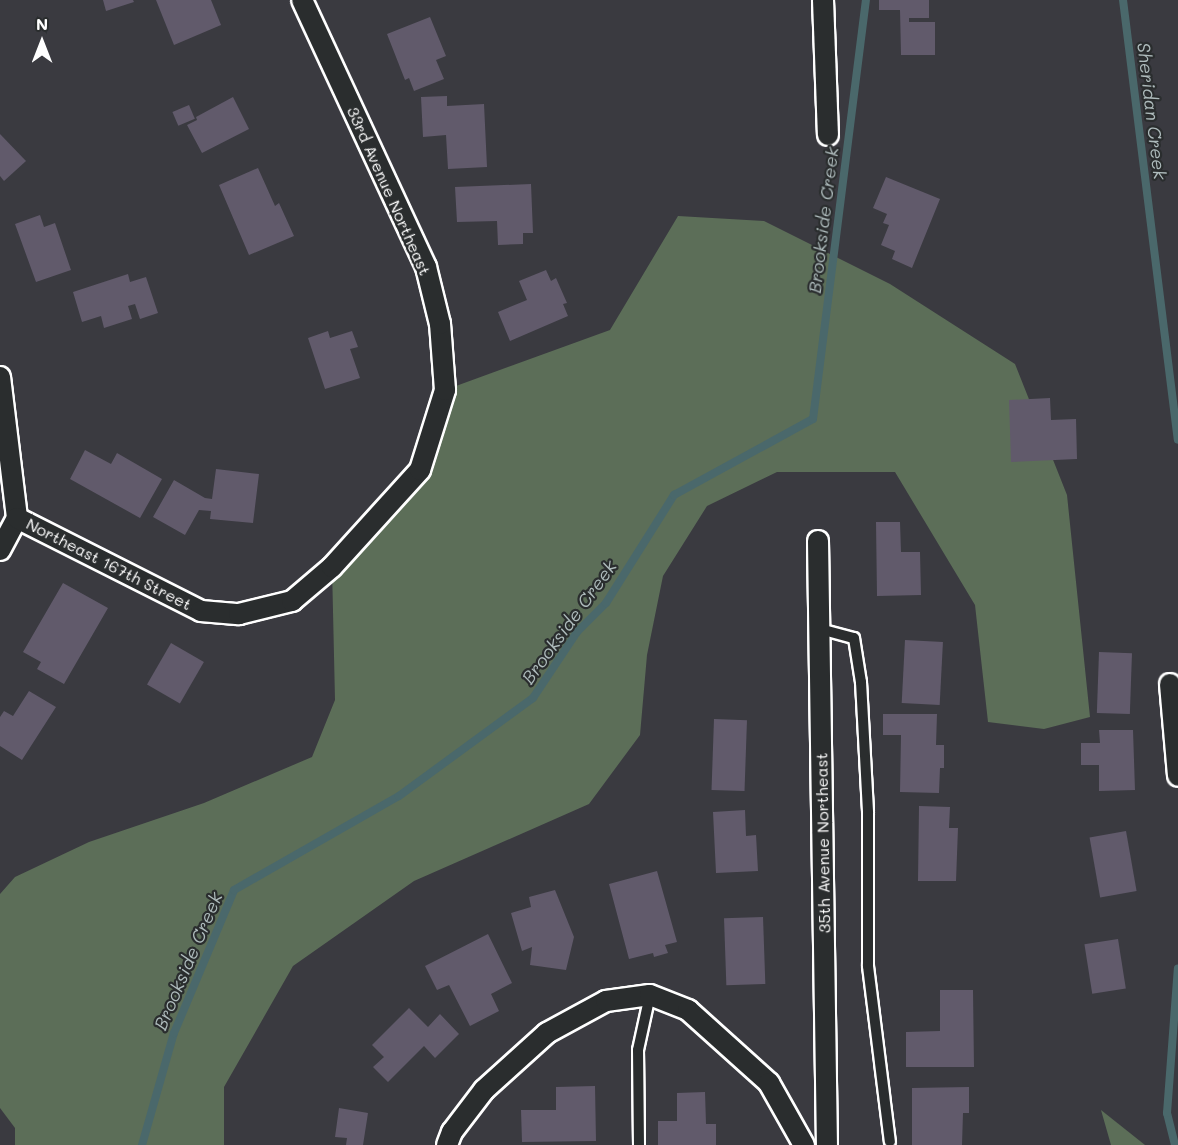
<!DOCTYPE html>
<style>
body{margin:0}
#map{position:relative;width:1178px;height:1145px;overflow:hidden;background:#3a3a40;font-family:Mali,sans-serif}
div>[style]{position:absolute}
.green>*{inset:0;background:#5c6e58}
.stream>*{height:8px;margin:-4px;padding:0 4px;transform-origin:4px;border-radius:4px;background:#4a686b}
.building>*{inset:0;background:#615a6b;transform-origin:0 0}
.roads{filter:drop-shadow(2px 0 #fff) drop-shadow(-2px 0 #fff) drop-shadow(0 2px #fff) drop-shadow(0 -2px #fff)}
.service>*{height:10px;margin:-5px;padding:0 5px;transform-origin:5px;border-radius:5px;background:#2a2d2e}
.minor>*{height:20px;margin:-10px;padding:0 10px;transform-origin:10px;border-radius:10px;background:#2a2d2e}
span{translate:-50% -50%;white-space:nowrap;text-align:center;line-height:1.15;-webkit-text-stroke:4.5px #2a2d2e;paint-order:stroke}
.street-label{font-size:16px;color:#fff}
.water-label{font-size:18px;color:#aebbbc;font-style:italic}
.north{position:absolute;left:12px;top:12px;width:60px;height:60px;-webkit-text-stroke:4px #2a2d2e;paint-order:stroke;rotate:0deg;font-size:16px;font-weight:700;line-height:24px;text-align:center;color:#fff}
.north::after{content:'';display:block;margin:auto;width:21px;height:27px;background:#fff;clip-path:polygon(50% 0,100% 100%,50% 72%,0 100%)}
</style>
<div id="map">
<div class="green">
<div style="clip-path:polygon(678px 216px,764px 221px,890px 284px,1015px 364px,1067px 495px,1090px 717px,1044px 729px,988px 722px,975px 605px,895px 472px,777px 472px,707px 506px,663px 576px,647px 655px,640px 735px,589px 804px,414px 881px,293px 966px,224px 1087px,224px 1145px,15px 1145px,15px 1128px,0 1108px,0 894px,15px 877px,89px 842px,204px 803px,312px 757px,335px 700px,332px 567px,420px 470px,445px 390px,610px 330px)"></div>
<div style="clip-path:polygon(1101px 1110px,1145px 1145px,1111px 1145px)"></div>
</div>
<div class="stream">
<div style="left:1123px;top:0;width:443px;rotate:82.9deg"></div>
<div style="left:142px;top:1145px;width:116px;rotate:-74.1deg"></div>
<div style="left:174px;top:1033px;width:155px;rotate:-67.2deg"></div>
<div style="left:234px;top:890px;width:190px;rotate:-29.7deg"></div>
<div style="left:399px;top:796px;width:166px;rotate:-36.2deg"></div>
<div style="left:533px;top:698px;width:79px;rotate:-56.3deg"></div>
<div style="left:577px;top:632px;width:41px;rotate:-45deg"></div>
<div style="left:606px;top:603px;width:128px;rotate:-57.8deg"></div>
<div style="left:674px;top:495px;width:158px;rotate:-28.7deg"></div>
<div style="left:813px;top:419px;width:422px;rotate:-82.8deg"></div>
<div style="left:1175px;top:1145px;width:33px;rotate:-104deg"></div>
<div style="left:1167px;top:1113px;width:145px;rotate:-85.7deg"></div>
</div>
<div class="building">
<div style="clip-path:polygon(103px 0,133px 0,134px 2px,106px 11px)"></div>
<div style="clip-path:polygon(156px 0,211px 0,221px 25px,174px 45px)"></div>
<div style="clip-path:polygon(879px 0,929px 0,929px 18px,909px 18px,909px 22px,935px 22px,935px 55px,901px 55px,900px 10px,879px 10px)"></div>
<div style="clip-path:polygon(430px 17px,446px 56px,436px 60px,444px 79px,414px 91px,409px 78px,405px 80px,387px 34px)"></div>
<div style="clip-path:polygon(447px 96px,447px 106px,484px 104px,487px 167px,448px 169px,446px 135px,423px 137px,421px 97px)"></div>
<div style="clip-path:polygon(233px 97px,249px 129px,202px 153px,187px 125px,197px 120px,196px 117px)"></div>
<div style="left:189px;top:105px;width:15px;height:18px;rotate:67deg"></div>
<div style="clip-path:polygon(0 134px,26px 161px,4px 181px,0 176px)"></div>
<div style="clip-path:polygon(258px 168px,275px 206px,279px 203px,294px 236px,249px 255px,219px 185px)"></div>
<div style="clip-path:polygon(886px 177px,940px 199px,912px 268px,892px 259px,895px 251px,881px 245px,889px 225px,883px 223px,887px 214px,873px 208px)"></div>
<div style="clip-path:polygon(531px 184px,533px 233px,523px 233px,523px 244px,498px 245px,497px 221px,457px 222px,455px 187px)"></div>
<div style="clip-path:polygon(40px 215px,44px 227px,55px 223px,71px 270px,36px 282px,15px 224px)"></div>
<div style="clip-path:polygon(546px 270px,551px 281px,556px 278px,567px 303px,563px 304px,568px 316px,510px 341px,498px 312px,527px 300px,519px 281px)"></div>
<div style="clip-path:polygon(128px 274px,130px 282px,146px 277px,158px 313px,140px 319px,135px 304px,128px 306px,132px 319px,104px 328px,101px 316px,82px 322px,73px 292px)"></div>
<div style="clip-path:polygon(328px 331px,330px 338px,352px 331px,358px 347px,350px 349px,360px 378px,325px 389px,308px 338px)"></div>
<div style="clip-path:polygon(1050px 398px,1051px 420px,1076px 419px,1077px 459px,1011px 462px,1009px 400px)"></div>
<div style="clip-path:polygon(85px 450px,111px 464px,117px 453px,162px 479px,140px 518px,70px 479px)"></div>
<div style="clip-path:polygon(216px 469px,259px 474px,253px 523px,210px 519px,211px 511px,199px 510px,185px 535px,153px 517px,174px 480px,205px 498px,212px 499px)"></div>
<div style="clip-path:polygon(876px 522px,900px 522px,901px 552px,920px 552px,921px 595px,877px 596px)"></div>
<div style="clip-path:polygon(63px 583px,108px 608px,64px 684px,37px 669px,41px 662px,23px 652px)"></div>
<div style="left:905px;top:640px;width:38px;height:63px;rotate:3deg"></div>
<div style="left:171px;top:643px;width:38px;height:48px;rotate:30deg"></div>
<div style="left:1099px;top:652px;width:33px;height:61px;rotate:2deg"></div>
<div style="clip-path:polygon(29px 691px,56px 707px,22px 760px,0 746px,0 717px,4px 711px,13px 716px)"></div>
<div style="clip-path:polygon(883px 714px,937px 714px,936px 745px,944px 745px,944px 768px,940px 768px,939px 793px,900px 792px,901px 735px,883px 735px)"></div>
<div style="left:714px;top:719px;width:33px;height:71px;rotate:2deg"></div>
<div style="clip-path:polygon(1099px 730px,1133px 730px,1135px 790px,1099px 791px,1099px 765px,1081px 765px,1081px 743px,1100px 743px)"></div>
<div style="clip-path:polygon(919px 806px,950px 807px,949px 828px,958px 828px,956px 881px,918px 881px)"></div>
<div style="clip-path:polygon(745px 810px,746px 836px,756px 835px,758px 871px,716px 873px,713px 812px)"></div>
<div style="left:1126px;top:831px;width:61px;height:37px;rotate:80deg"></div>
<div style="clip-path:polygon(657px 871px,677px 942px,665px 945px,668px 953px,654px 957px,653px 953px,629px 959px,609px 884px)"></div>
<div style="clip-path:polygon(555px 890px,574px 937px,566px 970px,530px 965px,532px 947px,522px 951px,511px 913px,531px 907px,529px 897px)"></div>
<div style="left:763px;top:917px;width:67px;height:39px;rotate:88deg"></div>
<div style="clip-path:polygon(488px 934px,512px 983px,491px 994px,499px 1011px,470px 1026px,449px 985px,437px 990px,425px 966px)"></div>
<div style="left:1118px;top:939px;width:50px;height:34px;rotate:81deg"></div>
<div style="clip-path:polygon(940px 990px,973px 990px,974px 1067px,906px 1067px,906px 1032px,940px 1031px)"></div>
<div style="clip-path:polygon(409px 1008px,428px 1027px,440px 1014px,459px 1034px,435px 1058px,424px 1046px,388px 1082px,373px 1067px,384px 1057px,372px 1045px)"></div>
<div style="clip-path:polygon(595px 1086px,596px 1141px,522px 1142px,521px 1110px,556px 1110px,556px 1087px)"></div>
<div style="clip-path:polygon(969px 1087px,969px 1113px,963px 1113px,962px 1145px,912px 1145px,912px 1088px)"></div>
<div style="clip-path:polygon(705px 1092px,706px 1124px,716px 1124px,716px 1145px,658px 1145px,658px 1121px,677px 1121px,677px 1093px)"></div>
<div style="clip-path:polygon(339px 1108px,368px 1113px,363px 1145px,346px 1145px,347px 1138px,335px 1137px)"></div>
</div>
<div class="roads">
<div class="service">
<div style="left:820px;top:629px;width:35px;rotate:15deg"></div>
<div style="left:854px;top:638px;width:45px;rotate:81deg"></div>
<div style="left:861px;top:682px;width:131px;rotate:86.9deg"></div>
<div style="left:868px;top:813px;width:153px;rotate:90deg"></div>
<div style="left:868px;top:966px;width:177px;rotate:82.9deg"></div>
<div style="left:639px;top:1145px;width:95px;rotate:-90.6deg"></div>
<div style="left:638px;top:1050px;width:56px;rotate:-77.7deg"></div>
</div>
<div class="minor">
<div style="left:823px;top:0;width:135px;rotate:87.9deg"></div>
<div style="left:0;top:377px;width:142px;rotate:83.1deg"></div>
<div style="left:818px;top:541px;width:604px;rotate:89.15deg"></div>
<div style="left:0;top:550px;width:36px;rotate:-62deg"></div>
<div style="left:17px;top:518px;width:206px;rotate:26.8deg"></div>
<div style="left:201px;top:611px;width:38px;rotate:5deg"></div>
<div style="left:239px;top:614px;width:55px;rotate:-13.8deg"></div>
<div style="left:292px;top:601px;width:52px;rotate:-40.4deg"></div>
<div style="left:332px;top:567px;width:131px;rotate:-47.8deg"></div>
<div style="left:420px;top:470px;width:84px;rotate:-72.6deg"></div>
<div style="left:445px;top:390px;width:66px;rotate:-94.3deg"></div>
<div style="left:440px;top:324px;width:59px;rotate:-103.8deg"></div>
<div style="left:426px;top:267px;width:294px;rotate:-114.9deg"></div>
<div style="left:1170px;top:684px;width:92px;rotate:85deg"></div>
<div style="left:447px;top:1145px;width:14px;rotate:-69deg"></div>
<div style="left:452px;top:1132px;width:53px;rotate:-52.7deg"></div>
<div style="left:484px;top:1090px;width:85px;rotate:-42.1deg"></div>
<div style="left:547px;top:1033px;width:67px;rotate:-28.5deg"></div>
<div style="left:606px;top:1001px;width:44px;rotate:-7.8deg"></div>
<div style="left:650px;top:995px;width:41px;rotate:21.5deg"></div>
<div style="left:688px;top:1010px;width:109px;rotate:42deg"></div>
<div style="left:769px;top:1083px;width:71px;rotate:60.6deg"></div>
</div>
</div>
<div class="street-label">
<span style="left:389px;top:191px;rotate:66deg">33rd Avenue Northeast</span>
<span style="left:109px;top:564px;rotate:27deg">Northeast 167th Street</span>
<span style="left:823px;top:843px;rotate:-91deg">35th Avenue Northeast</span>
</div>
<div class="water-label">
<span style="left:1152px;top:111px;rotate:83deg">Sheridan Creek</span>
<span style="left:823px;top:220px;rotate:-83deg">Brookside Creek</span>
<span style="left:569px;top:622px;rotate:-54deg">Brookside Creek</span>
<span style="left:188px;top:961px;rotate:-67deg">Brookside Creek</span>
</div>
<div class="north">N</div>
</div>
